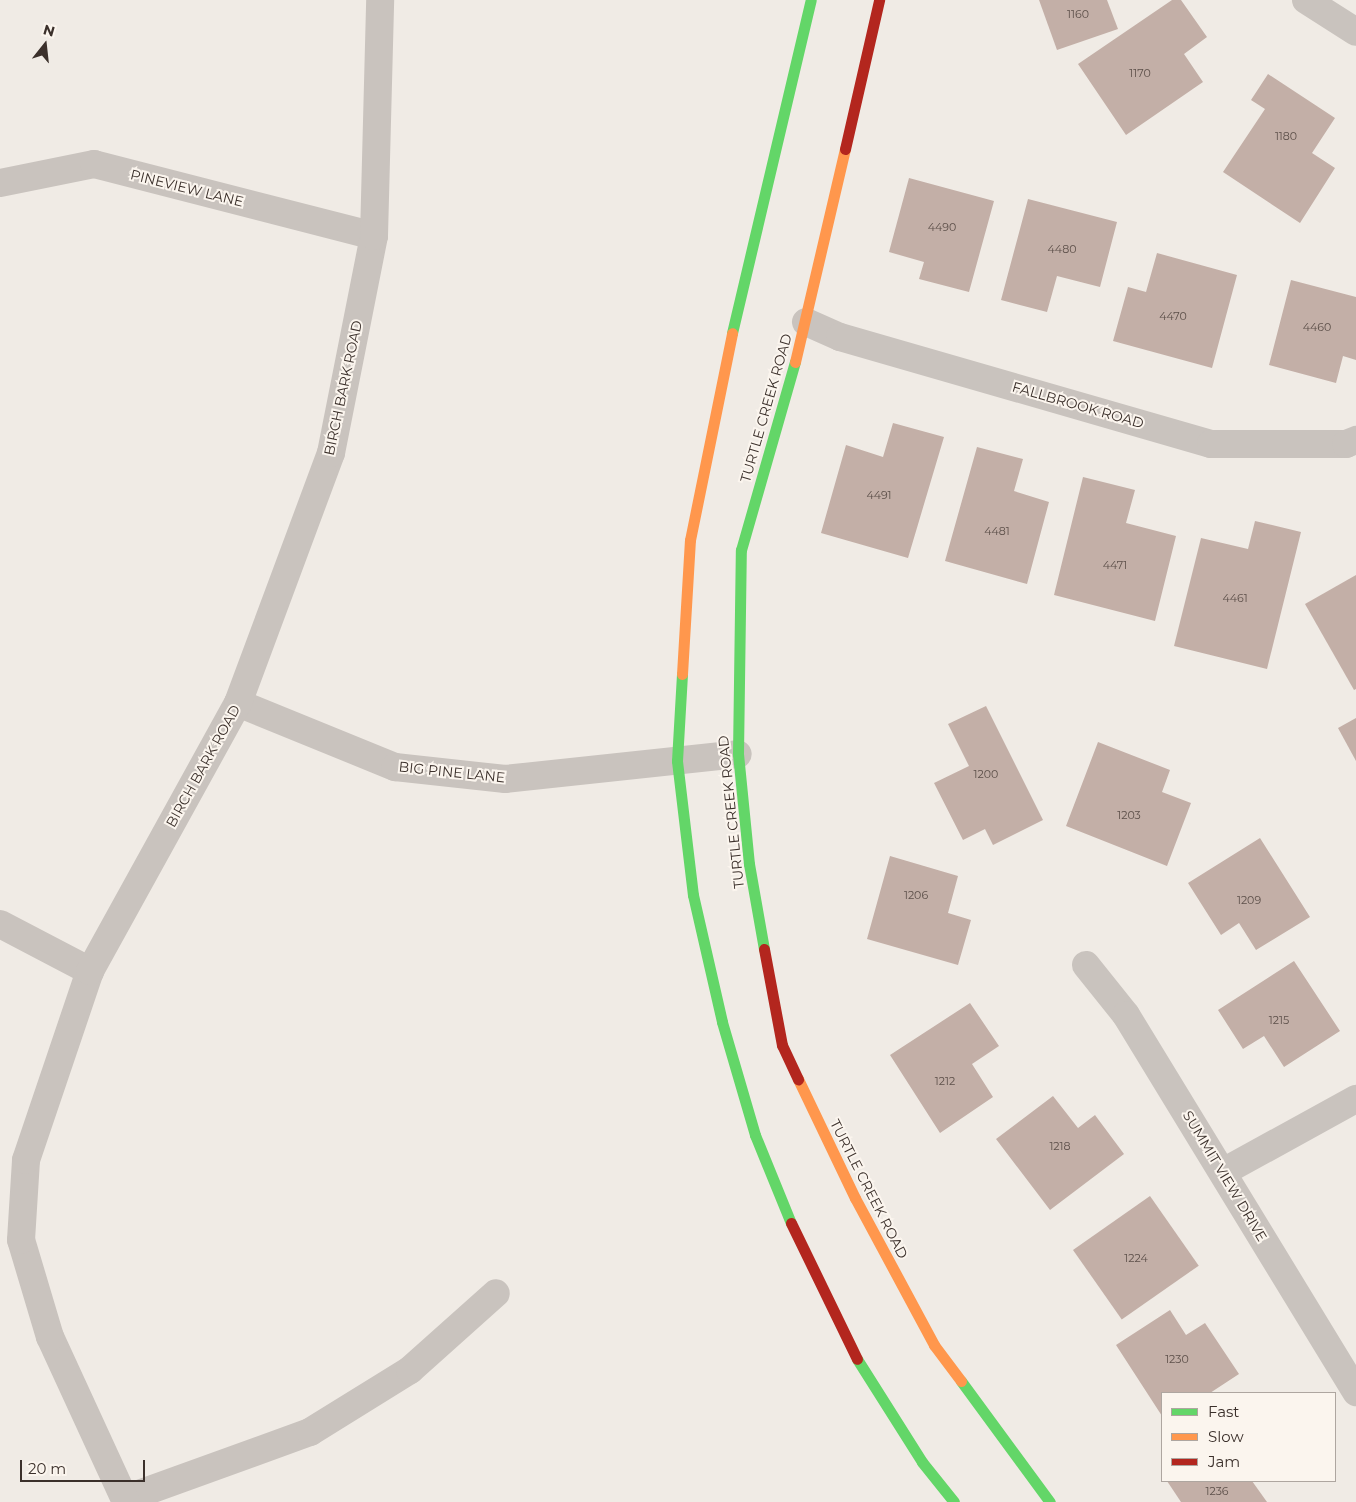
<!DOCTYPE html>
<style>
body{margin:0}
#map{position:relative;width:1356px;height:1502px;overflow:hidden;background:#f0ebe5;font-family:Montserrat,sans-serif}
div>[style]{position:absolute}
.building>*{inset:0;background:#c3afa7;transform-origin:0 0}
.street>*{height:28px;margin:-14px;padding:0 14px;transform-origin:14px;border-radius:14px;background:#c9c3be}
.fast>*{height:11px;margin:-5.5px;padding:0 5.5px;transform-origin:5.5px;border-radius:5.5px;background:#63d668}
.slow>*{height:11px;margin:-5.5px;padding:0 5.5px;transform-origin:5.5px;border-radius:5.5px;background:#ff974d}
.jam>*{height:11px;margin:-5.5px;padding:0 5.5px;transform-origin:5.5px;border-radius:5.5px;background:#b3261e}
span{translate:-50% -50%;white-space:nowrap;text-align:center;line-height:1.15;-webkit-text-stroke:4px #fbf5ee;paint-order:stroke}
.number-label{font-size:11px;color:#5d504a}
.number-label span{-webkit-text-stroke-width:0}
.street-label{font-size:14px;color:#3b302b}
.legend{position:absolute;left:1161px;top:1392px;width:175px;height:90px;box-sizing:border-box;background:#fbf5ee;border:1px solid #aea6a0;margin:0;padding:6px 9px;list-style:none;font-size:15px;color:#3b302b}
.legend li{display:flex;align-items:center;gap:10px;height:25px}
.legend b{width:25px;border:1px solid #aea6a0}
.north{position:absolute;left:20px;top:20px;width:50px;height:50px;-webkit-text-stroke:4px #fbf5ee;paint-order:stroke;rotate:16deg;font-size:14px;font-weight:700;line-height:20px;text-align:center;color:#3b302b}
.north::after{content:'';display:block;margin:auto;width:18px;height:22px;background:#3b302b;clip-path:polygon(50% 0,100% 100%,50% 72%,0 100%)}
.scale{position:absolute;left:20px;top:1460px;width:125px;height:22px;box-sizing:border-box;border:2px solid #3b302b;border-top:0;padding-left:6px;font-size:15px;line-height:18px;white-space:nowrap;color:#3b302b;-webkit-text-stroke:4px #fbf5ee;paint-order:stroke}
</style>
<div id="map">
<div class="building">
<div style="clip-path:polygon(1039px 0,1107px 0,1118px 29px,1057px 50px)"></div>
<div style="clip-path:polygon(1172px 0,1181px 0,1207px 37px,1184px 54px,1203px 82px,1126px 135px,1078px 64px)"></div>
<div style="clip-path:polygon(1268px 74px,1335px 118px,1312px 153px,1335px 168px,1300px 223px,1223px 172px,1265px 109px,1251px 100px)"></div>
<div style="clip-path:polygon(909px 178px,994px 201px,969px 292px,919px 279px,924px 262px,889px 252px)"></div>
<div style="clip-path:polygon(1028px 199px,1117px 222px,1100px 287px,1057px 276px,1047px 312px,1001px 300px)"></div>
<div style="clip-path:polygon(1157px 253px,1237px 275px,1212px 368px,1113px 341px,1128px 287px,1146px 292px)"></div>
<div style="clip-path:polygon(1291px 280px,1356px 297px,1356px 360px,1343px 356px,1336px 383px,1269px 365px)"></div>
<div style="clip-path:polygon(893px 423px,944px 437px,908px 558px,821px 533px,846px 445px,883px 457px)"></div>
<div style="clip-path:polygon(977px 447px,1023px 459px,1014px 491px,1049px 502px,1027px 584px,945px 561px)"></div>
<div style="clip-path:polygon(1083px 477px,1135px 490px,1126px 523px,1176px 536px,1155px 621px,1054px 595px)"></div>
<div style="clip-path:polygon(1255px 521px,1301px 532px,1267px 669px,1174px 646px,1201px 538px,1248px 549px)"></div>
<div style="clip-path:polygon(1356px 575px,1356px 689px,1354px 690px,1305px 604px)"></div>
<div style="clip-path:polygon(986px 706px,1043px 820px,993px 845px,985px 829px,963px 840px,934px 783px,969px 766px,948px 724px)"></div>
<div style="clip-path:polygon(1356px 718px,1356px 761px,1338px 728px)"></div>
<div style="clip-path:polygon(1098px 742px,1170px 770px,1162px 792px,1191px 803px,1167px 866px,1066px 826px)"></div>
<div style="clip-path:polygon(1260px 838px,1310px 917px,1256px 950px,1239px 923px,1221px 935px,1188px 883px)"></div>
<div style="clip-path:polygon(890px 856px,958px 876px,948px 913px,971px 920px,958px 965px,867px 939px)"></div>
<div style="clip-path:polygon(1294px 961px,1340px 1031px,1284px 1067px,1264px 1036px,1243px 1049px,1218px 1010px)"></div>
<div style="clip-path:polygon(970px 1003px,999px 1046px,972px 1064px,993px 1097px,940px 1133px,890px 1055px)"></div>
<div style="clip-path:polygon(1053px 1096px,1078px 1128px,1095px 1115px,1124px 1154px,1050px 1210px,996px 1139px)"></div>
<div style="left:1150px;top:1196px;width:85px;height:94px;rotate:55deg"></div>
<div style="clip-path:polygon(1170px 1310px,1186px 1335px,1205px 1323px,1239px 1374px,1210px 1393px,1162px 1393px,1162px 1416px,1116px 1345px)"></div>
<div style="clip-path:polygon(1167px 1481px,1252px 1481px,1267px 1502px,1181px 1502px)"></div>
</div>
<div class="street">
<div style="left:1306px;top:0;width:59px;rotate:32.6deg"></div>
<div style="left:0;top:183px;width:96px;rotate:-11.4deg"></div>
<div style="left:94px;top:164px;width:289px;rotate:14.4deg"></div>
<div style="left:806px;top:322px;width:37px;rotate:24deg"></div>
<div style="left:840px;top:337px;width:386px;rotate:16.1deg"></div>
<div style="left:1211px;top:444px;width:135px"></div>
<div style="left:1346px;top:444px;width:11px;rotate:-22deg"></div>
<div style="left:238px;top:703px;width:170px;rotate:22.2deg"></div>
<div style="left:395px;top:767px;width:111px;rotate:6.2deg"></div>
<div style="left:505px;top:779px;width:234px;rotate:-6.1deg"></div>
<div style="left:0;top:924px;width:102px;rotate:27.6deg"></div>
<div style="left:1086px;top:965px;width:64px;rotate:51.3deg"></div>
<div style="left:1126px;top:1015px;width:442px;rotate:58.6deg"></div>
<div style="left:1223px;top:1172px;width:152px;rotate:-28.8deg"></div>
<div style="left:125px;top:1499px;width:197px;rotate:-19.9deg"></div>
<div style="left:310px;top:1432px;width:118px;rotate:-31.8deg"></div>
<div style="left:410px;top:1370px;width:115px;rotate:-41.8deg"></div>
<div style="left:126px;top:1502px;width:182px;rotate:-114.7deg"></div>
<div style="left:50px;top:1337px;width:101px;rotate:-106.6deg"></div>
<div style="left:21px;top:1240px;width:80px;rotate:-86.4deg"></div>
<div style="left:26px;top:1160px;width:200px;rotate:-71.3deg"></div>
<div style="left:90px;top:971px;width:306px;rotate:-61.1deg"></div>
<div style="left:238px;top:703px;width:267px;rotate:-69.6deg"></div>
<div style="left:331px;top:453px;width:221px;rotate:-78.8deg"></div>
<div style="left:374px;top:236px;width:236px;rotate:-88.5deg"></div>
</div>
<div class="fast">
<div style="left:732px;top:333px;width:342px;rotate:-76.7deg"></div>
<div style="left:682px;top:674px;width:87px;rotate:93.3deg"></div>
<div style="left:677px;top:761px;width:135px;rotate:83.2deg"></div>
<div style="left:693px;top:895px;width:130px;rotate:77.1deg"></div>
<div style="left:722px;top:1022px;width:118px;rotate:73.7deg"></div>
<div style="left:755px;top:1135px;width:95px;rotate:67.8deg"></div>
<div style="left:764px;top:949px;width:86px;rotate:-100deg"></div>
<div style="left:749px;top:864px;width:111px;rotate:-95.7deg"></div>
<div style="left:738px;top:754px;width:204px;rotate:-89.2deg"></div>
<div style="left:741px;top:550px;width:196px;rotate:-74deg"></div>
<div style="left:857px;top:1359px;width:122px;rotate:57.7deg"></div>
<div style="left:922px;top:1462px;width:51px;rotate:51.3deg"></div>
<div style="left:961px;top:1381px;width:150px;rotate:53.7deg"></div>
</div>
<div class="slow">
<div style="left:795px;top:362px;width:219px;rotate:-76.8deg"></div>
<div style="left:682px;top:674px;width:134px;rotate:-86.6deg"></div>
<div style="left:690px;top:540px;width:211px;rotate:-78.5deg"></div>
<div style="left:798px;top:1079px;width:132px;rotate:64.4deg"></div>
<div style="left:855px;top:1198px;width:167px;rotate:61.7deg"></div>
<div style="left:934px;top:1345px;width:45px;rotate:53.1deg"></div>
</div>
<div class="jam">
<div style="left:845px;top:149px;width:153px;rotate:-77.1deg"></div>
<div style="left:764px;top:949px;width:98px;rotate:79.4deg"></div>
<div style="left:782px;top:1045px;width:38px;rotate:65deg"></div>
<div style="left:791px;top:1223px;width:151px;rotate:64.1deg"></div>
</div>
<div class="number-label">
<span style="left:1078px;top:14px">1160</span>
<span style="left:1140px;top:73px">1170</span>
<span style="left:1286px;top:136px">1180</span>
<span style="left:942px;top:227px">4490</span>
<span style="left:1062px;top:249px">4480</span>
<span style="left:1173px;top:316px">4470</span>
<span style="left:1317px;top:327px">4460</span>
<span style="left:879px;top:495px">4491</span>
<span style="left:997px;top:531px">4481</span>
<span style="left:1115px;top:565px">4471</span>
<span style="left:1235px;top:598px">4461</span>
<span style="left:986px;top:774px">1200</span>
<span style="left:1129px;top:815px">1203</span>
<span style="left:916px;top:895px">1206</span>
<span style="left:1249px;top:900px">1209</span>
<span style="left:1279px;top:1020px">1215</span>
<span style="left:945px;top:1081px">1212</span>
<span style="left:1060px;top:1146px">1218</span>
<span style="left:1136px;top:1258px">1224</span>
<span style="left:1177px;top:1359px">1230</span>
<span style="left:1217px;top:1491px">1236</span>
</div>
<div class="street-label">
<span style="left:187px;top:188px;rotate:14deg">PINEVIEW LANE</span>
<span style="left:343px;top:388px;rotate:-78deg">BIRCH BARK ROAD</span>
<span style="left:1078px;top:405px;rotate:16deg">FALLBROOK ROAD</span>
<span style="left:766px;top:408px;rotate:-74deg">TURTLE CREEK ROAD</span>
<span style="left:203px;top:766px;rotate:-61deg">BIRCH BARK ROAD</span>
<span style="left:452px;top:772px;rotate:6deg">BIG PINE LANE</span>
<span style="left:731px;top:812px;rotate:-96deg">TURTLE CREEK ROAD</span>
<span style="left:1225px;top:1176px;rotate:59deg">SUMMIT VIEW DRIVE</span>
<span style="left:869px;top:1189px;rotate:63deg">TURTLE CREEK ROAD</span>
</div>
<ul class="legend">
<li><b style="height:6px;background:#63d668"></b>Fast</li>
<li><b style="height:6px;background:#ff974d"></b>Slow</li>
<li><b style="height:6px;background:#b3261e"></b>Jam</li>
</ul>
<div class="north">N</div>
<div class="scale">20 m</div>
</div>
